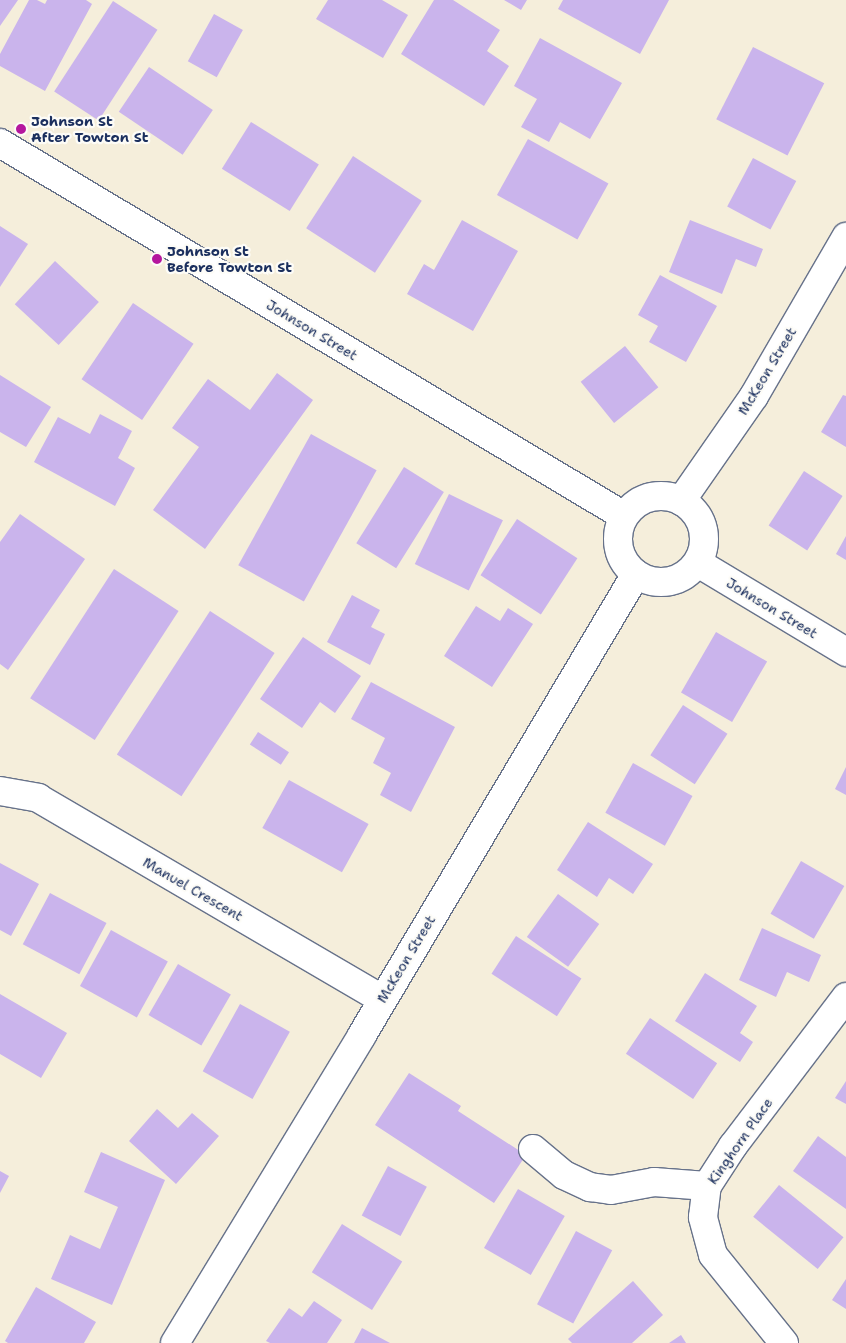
<!DOCTYPE html>
<style>
body{margin:0}
#map{position:relative;width:846px;height:1343px;overflow:hidden;background:#f5eedb;font-family:"Shantell Sans",sans-serif}
div>[style]{position:absolute}
.building>*{inset:0;background:#cab4ec;transform-origin:0 0}
.roads{filter:drop-shadow(1px 0 #67728a) drop-shadow(-1px 0 #67728a) drop-shadow(0 1px #67728a) drop-shadow(0 -1px #67728a)}
.minor>*{height:28px;margin:-14px;padding:0 14px;transform-origin:14px;border-radius:14px;background:#fff}
.minor>.ring{margin:-14px;padding:0;box-sizing:content-box;background:none;border:28px solid #fff;border-radius:50%}
.dots>*{width:14px;height:14px;translate:-50% -50%;box-sizing:border-box;border:2px solid #fdfcf7;border-radius:50%}
span{translate:-50% -50%;white-space:nowrap;text-align:center;line-height:1.15;-webkit-text-stroke:4.5px #fdfcf7;paint-order:stroke}
.poi-label{font-size:14px;color:#1b2f5e;font-weight:700}
.left{translate:0 -50%;text-align:left}
.street-label{font-size:14px;color:#1b2f5e}
</style>
<div id="map">
<div class="building">
<div style="clip-path:polygon(0 0,18px 0,0 26px)"></div>
<div style="clip-path:polygon(29px 0,37px 0,45px 4px,47px 0,86px 0,92px 4px,45px 91px,0 66px,0 54px)"></div>
<div style="clip-path:polygon(328px 0,382px 0,408px 15px,383px 58px,316px 19px)"></div>
<div style="clip-path:polygon(434px 0,453px 0,500px 30px,487px 51px,509px 66px,484px 106px,401px 54px)"></div>
<div style="clip-path:polygon(504px 0,527px 0,521px 10px)"></div>
<div style="clip-path:polygon(563px 0,669px 0,640px 54px,558px 9px)"></div>
<div style="left:113px;top:1px;width:53px;height:108px;rotate:33deg"></div>
<div style="left:214px;top:14px;width:33px;height:54px;rotate:29deg"></div>
<div style="clip-path:polygon(540px 38px,622px 83px,590px 139px,560px 122px,549px 142px,521px 127px,537px 99px,514px 86px)"></div>
<div style="left:753px;top:47px;width:80px;height:81px;rotate:27deg"></div>
<div style="left:149px;top:67px;width:77px;height:54px;rotate:34deg"></div>
<div style="left:251px;top:122px;width:80px;height:55px;rotate:32deg"></div>
<div style="left:528px;top:139px;width:92px;height:64px;rotate:29deg"></div>
<div style="left:353px;top:156px;width:82px;height:86px;rotate:33deg"></div>
<div style="left:753px;top:158px;width:49px;height:55px;rotate:28deg"></div>
<div style="clip-path:polygon(462px 220px,518px 251px,473px 331px,407px 294px,424px 264px,434px 270px)"></div>
<div style="clip-path:polygon(690px 220px,763px 249px,756px 267px,736px 259px,722px 294px,669px 272px)"></div>
<div style="clip-path:polygon(0 226px,28px 244px,0 287px)"></div>
<div style="left:55px;top:261px;width:60px;height:59px;rotate:43deg"></div>
<div style="clip-path:polygon(660px 275px,717px 306px,686px 362px,649px 342px,658px 326px,638px 315px)"></div>
<div style="left:133px;top:303px;width:73px;height:92px;rotate:34deg"></div>
<div style="left:625px;top:346px;width:53px;height:57px;rotate:51deg"></div>
<div style="clip-path:polygon(277px 373px,313px 400px,205px 549px,153px 510px,199px 447px,172px 428px,208px 379px,250px 410px)"></div>
<div style="clip-path:polygon(0 375px,51px 407px,26px 447px,0 432px)"></div>
<div style="clip-path:polygon(843px 395px,846px 396px,846px 447px,821px 432px)"></div>
<div style="clip-path:polygon(100px 414px,132px 431px,118px 458px,135px 468px,115px 506px,34px 462px,58px 417px,90px 434px)"></div>
<div style="left:311px;top:434px;width:75px;height:150px;rotate:29deg"></div>
<div style="left:404px;top:467px;width:47px;height:90px;rotate:32deg"></div>
<div style="left:804px;top:471px;width:46px;height:65px;rotate:33deg"></div>
<div style="left:449px;top:494px;width:60px;height:78px;rotate:26deg"></div>
<div style="clip-path:polygon(20px 514px,85px 559px,8px 670px,0 664px,0 542px)"></div>
<div style="left:517px;top:519px;width:72px;height:67px;rotate:33deg"></div>
<div style="clip-path:polygon(846px 536px,846px 560px,836px 554px)"></div>
<div style="left:114px;top:569px;width:77px;height:154px;rotate:33deg"></div>
<div style="clip-path:polygon(352px 595px,380px 610px,371px 627px,385px 634px,370px 665px,327px 642px)"></div>
<div style="clip-path:polygon(476px 606px,500px 621px,508px 608px,533px 624px,492px 687px,444px 656px)"></div>
<div style="left:210px;top:611px;width:77px;height:171px;rotate:33deg"></div>
<div style="left:716px;top:632px;width:59px;height:70px;rotate:30deg"></div>
<div style="clip-path:polygon(303px 637px,361px 676px,335px 713px,320px 702px,302px 728px,260px 699px)"></div>
<div style="clip-path:polygon(371px 682px,455px 727px,411px 812px,380px 795px,391px 773px,373px 763px,385px 738px,351px 719px)"></div>
<div style="left:683px;top:705px;width:53px;height:60px;rotate:33deg"></div>
<div style="left:258px;top:732px;width:37px;height:15px;rotate:33deg"></div>
<div style="left:633px;top:763px;width:68px;height:57px;rotate:29deg"></div>
<div style="clip-path:polygon(846px 767px,846px 795px,835px 789px)"></div>
<div style="left:289px;top:780px;width:91px;height:55px;rotate:29deg"></div>
<div style="clip-path:polygon(588px 822px,653px 864px,633px 894px,609px 878px,597px 897px,557px 870px)"></div>
<div style="left:801px;top:861px;width:50px;height:61px;rotate:30deg"></div>
<div style="clip-path:polygon(0 863px,39px 884px,11px 936px,0 930px)"></div>
<div style="left:50px;top:893px;width:64px;height:58px;rotate:28deg"></div>
<div style="left:558px;top:894px;width:51px;height:53px;rotate:36deg"></div>
<div style="clip-path:polygon(762px 928px,821px 955px,809px 982px,787px 972px,776px 997px,739px 980px)"></div>
<div style="left:111px;top:930px;width:65px;height:64px;rotate:29deg"></div>
<div style="left:516px;top:936px;width:78px;height:45px;rotate:33deg"></div>
<div style="left:178px;top:964px;width:61px;height:59px;rotate:30deg"></div>
<div style="clip-path:polygon(705px 973px,757px 1006px,740px 1033px,753px 1042px,740px 1062px,675px 1021px)"></div>
<div style="clip-path:polygon(0 994px,67px 1033px,41px 1078px,0 1054px)"></div>
<div style="left:240px;top:1004px;width:57px;height:77px;rotate:29deg"></div>
<div style="left:650px;top:1018px;width:81px;height:43px;rotate:34deg"></div>
<div style="clip-path:polygon(409px 1073px,461px 1106px,458px 1111px,526px 1155px,494px 1203px,375px 1125px)"></div>
<div style="clip-path:polygon(846px 1081px,846px 1104px,835px 1098px)"></div>
<div style="clip-path:polygon(157px 1109px,178px 1128px,192px 1113px,219px 1136px,176px 1184px,129px 1141px)"></div>
<div style="clip-path:polygon(818px 1136px,846px 1157px,846px 1209px,793px 1171px)"></div>
<div style="clip-path:polygon(101px 1152px,165px 1180px,112px 1305px,51px 1279px,70px 1235px,100px 1249px,118px 1207px,84px 1192px)"></div>
<div style="left:388px;top:1166px;width:44px;height:56px;rotate:28deg"></div>
<div style="clip-path:polygon(0 1171px,9px 1176px,0 1193px)"></div>
<div style="left:779px;top:1185px;width:83px;height:41px;rotate:39deg"></div>
<div style="left:518px;top:1189px;width:54px;height:68px;rotate:30deg"></div>
<div style="left:342px;top:1224px;width:71px;height:57px;rotate:32deg"></div>
<div style="left:576px;top:1231px;width:41px;height:83px;rotate:28deg"></div>
<div style="clip-path:polygon(846px 1279px,846px 1309px,832px 1300px)"></div>
<div style="clip-path:polygon(633px 1281px,663px 1315px,632px 1343px,572px 1343px,568px 1339px)"></div>
<div style="clip-path:polygon(36px 1287px,96px 1322px,84px 1343px,8px 1343px,5px 1341px)"></div>
<div style="clip-path:polygon(314px 1301px,342px 1320px,327px 1343px,270px 1343px,266px 1341px,289px 1308px,302px 1317px)"></div>
<div style="clip-path:polygon(362px 1328px,390px 1343px,354px 1343px)"></div>
<div style="clip-path:polygon(681px 1335px,686px 1343px,669px 1343px)"></div>
</div>
<div class="roads">
<div class="minor">
<div style="left:0;top:143px;width:727px;rotate:30.87deg"></div>
<div class="ring" style="left:618px;top:496px;width:58px;height:58px"></div>
<div style="left:681px;top:501px;width:128px;rotate:-55.2deg"></div>
<div style="left:754px;top:396px;width:184px;rotate:-59.9deg"></div>
<div style="left:698px;top:563px;width:173px;rotate:31deg"></div>
<div style="left:0;top:791px;width:39px;rotate:10deg"></div>
<div style="left:38px;top:798px;width:398px;rotate:30.3deg"></div>
<div style="left:533px;top:1149px;width:40px;rotate:40deg"></div>
<div style="left:564px;top:1175px;width:29px;rotate:25deg"></div>
<div style="left:590px;top:1187px;width:21px;rotate:8deg"></div>
<div style="left:611px;top:1190px;width:44px;rotate:-10.5deg"></div>
<div style="left:654px;top:1182px;width:53px;rotate:4.3deg"></div>
<div style="left:175px;top:1343px;width:360px;rotate:-58.7deg"></div>
<div style="left:362px;top:1035px;width:536px;rotate:-59.27deg"></div>
<div style="left:784px;top:1343px;width:113px;rotate:-128.9deg"></div>
<div style="left:713px;top:1255px;width:39px;rotate:-105deg"></div>
<div style="left:703px;top:1217px;width:31px;rotate:-83deg"></div>
<div style="left:707px;top:1186px;width:48px;rotate:-57deg"></div>
<div style="left:733px;top:1146px;width:187px;rotate:-52.8deg"></div>
</div>
</div>
<div class="dots">
<div style="left:21px;top:129px;background:#b5179e"></div>
<div style="left:157px;top:259px;background:#b5179e"></div>
</div>
<div class="poi-label">
<span class="left" style="left:31px;top:129px">Johnson St<br>After Towton St</span>
<span class="left" style="left:167px;top:259px">Johnson St<br>Before Towton St</span>
</div>
<div class="street-label">
<span style="left:312px;top:330px;rotate:31deg">Johnson Street</span>
<span style="left:767px;top:371px;rotate:-59deg">McKeon Street</span>
<span style="left:772px;top:608px;rotate:31deg">Johnson Street</span>
<span style="left:193px;top:889px;rotate:30deg">Manuel Crescent</span>
<span style="left:406px;top:959px;rotate:-59deg">McKeon Street</span>
<span style="left:740px;top:1141px;rotate:-55deg">Kinghorn Place</span>
</div>
</div>
